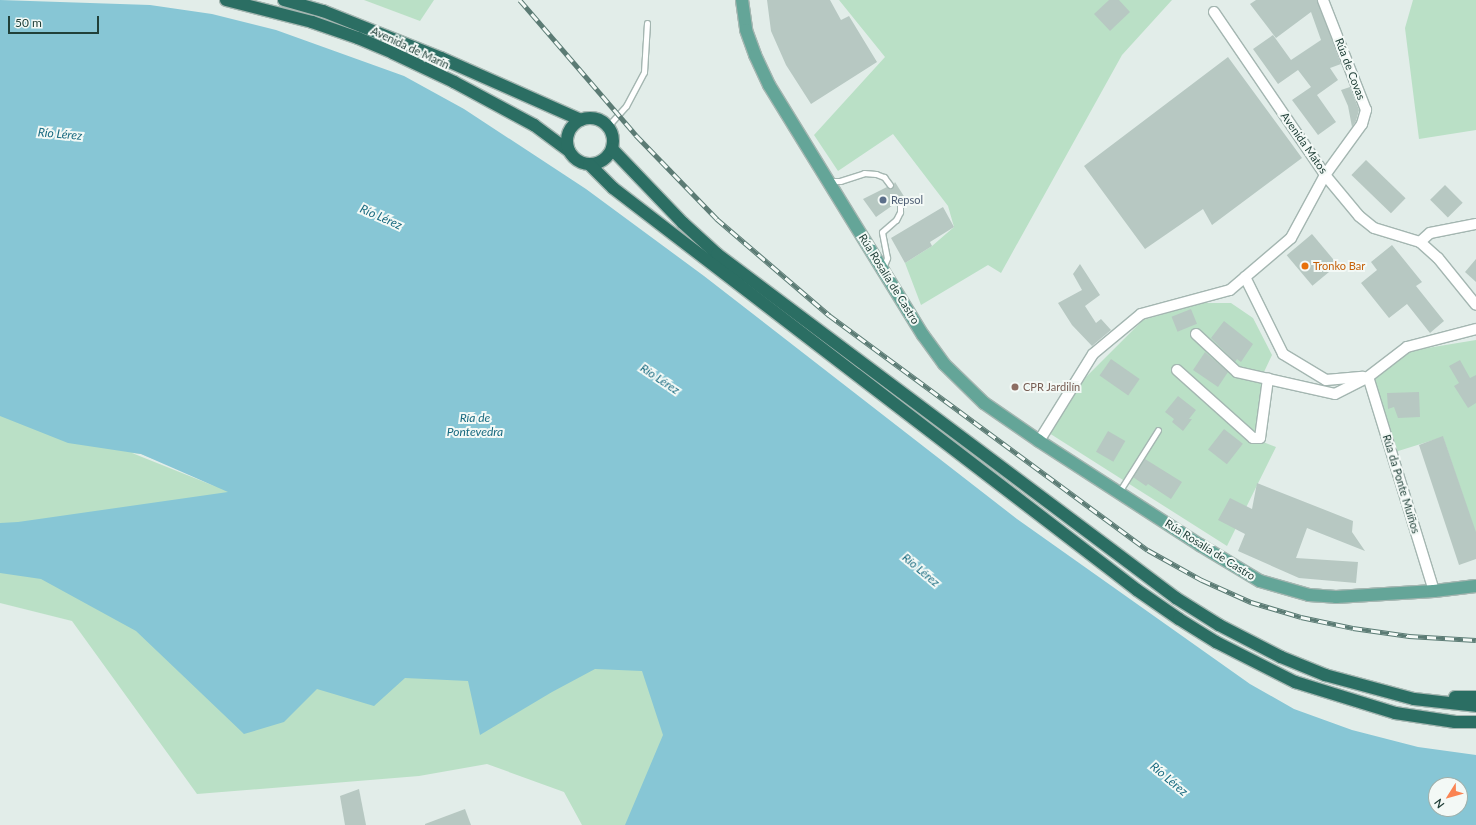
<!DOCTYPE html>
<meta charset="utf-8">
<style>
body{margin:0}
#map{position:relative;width:1476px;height:825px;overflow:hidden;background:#e2ede9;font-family:Lato,sans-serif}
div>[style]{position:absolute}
.green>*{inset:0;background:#bae0c6}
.water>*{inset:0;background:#87c6d5}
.building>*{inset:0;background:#b7c8c2;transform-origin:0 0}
.roads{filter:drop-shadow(1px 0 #a4b6b1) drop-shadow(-1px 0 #a4b6b1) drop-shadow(0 1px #a4b6b1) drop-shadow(0 -1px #a4b6b1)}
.lane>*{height:5px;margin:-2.5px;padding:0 2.5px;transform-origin:2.5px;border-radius:2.5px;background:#fff}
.street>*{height:10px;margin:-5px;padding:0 5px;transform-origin:5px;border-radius:5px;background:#fff}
.primary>*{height:12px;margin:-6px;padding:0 6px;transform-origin:6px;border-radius:6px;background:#64a598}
.highway>*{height:12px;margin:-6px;padding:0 6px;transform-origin:6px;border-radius:6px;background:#2b6e63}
.highway>.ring{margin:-6px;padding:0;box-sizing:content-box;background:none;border:12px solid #2b6e63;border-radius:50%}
.rail>*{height:4.5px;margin-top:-2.25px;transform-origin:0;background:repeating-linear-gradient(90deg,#f3f9f6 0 9px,#5b7b74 0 18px);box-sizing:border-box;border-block:1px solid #5b7b74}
.dots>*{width:11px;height:11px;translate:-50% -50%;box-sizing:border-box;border:2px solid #f3f9f6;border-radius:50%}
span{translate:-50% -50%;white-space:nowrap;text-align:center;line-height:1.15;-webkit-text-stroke:4px #f3f9f6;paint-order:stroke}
.street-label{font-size:11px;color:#214039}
.service-label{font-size:11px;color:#4e5e75}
.left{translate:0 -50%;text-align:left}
.food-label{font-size:11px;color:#c56008}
.education-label{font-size:11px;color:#785e54}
.water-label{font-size:12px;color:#17697f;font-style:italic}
.north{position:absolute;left:1428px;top:777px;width:40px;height:40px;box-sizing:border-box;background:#f3f9f6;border:1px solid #9fafaa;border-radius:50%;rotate:233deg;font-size:11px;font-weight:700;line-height:16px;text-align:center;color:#214039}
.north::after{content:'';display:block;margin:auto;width:14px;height:18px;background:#fa8453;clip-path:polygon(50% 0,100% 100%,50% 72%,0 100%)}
.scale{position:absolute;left:8px;top:16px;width:91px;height:18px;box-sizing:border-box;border:2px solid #214039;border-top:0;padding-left:5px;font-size:12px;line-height:14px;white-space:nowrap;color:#214039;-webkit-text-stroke:3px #f3f9f6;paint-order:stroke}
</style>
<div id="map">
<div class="green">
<div style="clip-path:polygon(364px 0,434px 0,420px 21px)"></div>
<div style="clip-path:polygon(839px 0,1172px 0,1122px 55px,1001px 273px,988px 265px,921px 305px,905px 263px,932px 246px,954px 227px,948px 206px,893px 134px,838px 171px,814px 135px,885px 57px)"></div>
<div style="clip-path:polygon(1413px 0,1476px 0,1476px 130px,1419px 139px,1405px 28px)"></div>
<div style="clip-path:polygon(evenodd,0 236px,1087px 825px,582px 825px,564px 792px,487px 764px,419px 776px,197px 794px,72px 621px,0 603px,0 236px,132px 453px,141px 454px,171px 466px,217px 487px,132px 453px)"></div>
<div style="clip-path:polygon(1202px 303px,1231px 303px,1253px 318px,1272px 355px,1264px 372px,1241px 369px,1194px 329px,1190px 332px,1235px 374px,1264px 381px,1258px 434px,1253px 438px,1276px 447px,1227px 546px,1049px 433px,1085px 378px,1143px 320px)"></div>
<div style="clip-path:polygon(1476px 340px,1476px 534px,1443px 437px,1395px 452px,1372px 378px,1409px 351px)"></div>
</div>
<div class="water">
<div style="clip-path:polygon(evenodd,0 0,150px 5px,212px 14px,276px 30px,404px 76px,464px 109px,586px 189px,704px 276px,1017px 519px,1250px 684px,1294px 709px,1352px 730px,1418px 747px,1476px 755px,1476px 825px,625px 825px,663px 735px,642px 671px,595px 669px,552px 692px,480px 735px,468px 681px,405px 678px,374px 706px,317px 689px,284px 722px,244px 734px,136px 631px,41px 579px,0 573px,0 523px,18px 522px,228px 492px,141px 454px,68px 443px,0 416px,0 0,1436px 785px,1460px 785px,1460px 809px,1436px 809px,1436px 785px)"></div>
</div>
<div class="building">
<div style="clip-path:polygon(767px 0,830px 0,841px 20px,849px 16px,877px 62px,811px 104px,786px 65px,771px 31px)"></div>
<div style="clip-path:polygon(1109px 0,1119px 0,1130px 12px,1110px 31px,1094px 14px)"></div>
<div style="clip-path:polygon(1256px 0,1317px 0,1341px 64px,1330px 68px,1338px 80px,1317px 95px,1336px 122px,1318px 135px,1292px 100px,1311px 87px,1298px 70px,1278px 84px,1253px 49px,1273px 35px,1291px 60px,1321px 40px,1311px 12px,1276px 38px,1250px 4px)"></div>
<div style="clip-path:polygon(1228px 57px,1302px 158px,1212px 225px,1203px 209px,1145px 249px,1084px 166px)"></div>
<div style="clip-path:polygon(1350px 87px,1359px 110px,1356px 121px,1352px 127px,1348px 106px,1341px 90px)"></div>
<div style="left:1366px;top:160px;width:55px;height:21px;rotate:44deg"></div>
<div style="clip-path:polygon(895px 182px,905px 198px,898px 198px,896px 203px,876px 217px,863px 199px,887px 187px,892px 188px)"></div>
<div style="left:1445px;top:185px;width:25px;height:21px;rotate:45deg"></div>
<div style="clip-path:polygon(943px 207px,954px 227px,930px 242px,932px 246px,905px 263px,891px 238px)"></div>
<div style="left:1312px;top:234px;width:40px;height:33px;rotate:50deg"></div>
<div style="clip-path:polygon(1392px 245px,1422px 282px,1416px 286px,1444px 321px,1430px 333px,1407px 304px,1389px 318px,1361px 283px,1377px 270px,1371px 262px)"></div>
<div style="clip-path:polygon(1476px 259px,1476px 282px,1465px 272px)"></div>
<div style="clip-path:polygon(1080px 264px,1100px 295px,1085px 306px,1096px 323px,1101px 319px,1111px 330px,1092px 346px,1072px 325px,1058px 303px,1082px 290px,1073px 274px)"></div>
<div style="left:1191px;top:309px;width:16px;height:21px;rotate:68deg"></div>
<div style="clip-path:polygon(1224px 321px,1253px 344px,1241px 362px,1237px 359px,1235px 362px,1211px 338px)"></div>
<div style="clip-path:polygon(1205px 352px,1228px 372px,1218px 387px,1193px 370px)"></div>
<div style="left:1111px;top:359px;width:35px;height:20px;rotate:35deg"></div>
<div style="clip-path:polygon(1460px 360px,1470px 378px,1476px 375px,1476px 403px,1468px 408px,1454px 386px,1459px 383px,1449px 366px)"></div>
<div style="clip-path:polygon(1419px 392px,1420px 417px,1398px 418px,1394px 407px,1388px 409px,1387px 393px)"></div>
<div style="clip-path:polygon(1178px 396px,1196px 410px,1189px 419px,1192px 419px,1183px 431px,1172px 422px,1174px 419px,1165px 412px)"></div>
<div style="left:1224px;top:429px;width:24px;height:26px;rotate:38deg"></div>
<div style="left:1108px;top:431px;width:20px;height:24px;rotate:30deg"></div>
<div style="clip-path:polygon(1443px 436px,1476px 532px,1476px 559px,1459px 565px,1419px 445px)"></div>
<div style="clip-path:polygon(1145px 459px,1182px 482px,1171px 499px,1148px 484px,1146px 486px,1133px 477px)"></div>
<div style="clip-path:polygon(1257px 483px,1353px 521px,1352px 532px,1365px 551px,1307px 528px,1296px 558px,1358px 562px,1356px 583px,1299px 578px,1238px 551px,1245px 534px,1218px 520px,1230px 498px,1252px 509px)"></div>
<div style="clip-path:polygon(359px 789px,366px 825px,345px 825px,340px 796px)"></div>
<div style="clip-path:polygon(465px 809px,471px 825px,425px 825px,425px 824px)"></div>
</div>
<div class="roads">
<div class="lane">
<div style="left:608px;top:126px;width:27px;rotate:-48deg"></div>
<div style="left:626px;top:106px;width:38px;rotate:-62deg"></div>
<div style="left:644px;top:72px;width:49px;rotate:-86.5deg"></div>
<div style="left:830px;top:181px;width:10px"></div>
<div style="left:840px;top:181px;width:25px;rotate:-18deg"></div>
<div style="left:864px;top:173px;width:12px;rotate:5deg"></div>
<div style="left:876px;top:174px;width:9px;rotate:21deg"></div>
<div style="left:884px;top:177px;width:10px;rotate:53deg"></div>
<div style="left:883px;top:268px;width:11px;rotate:-68deg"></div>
<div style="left:887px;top:258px;width:26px;rotate:-101deg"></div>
<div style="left:882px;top:232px;width:18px;rotate:-41deg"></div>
<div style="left:896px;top:220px;width:9px;rotate:-63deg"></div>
<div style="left:900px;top:212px;width:11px;rotate:-90deg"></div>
<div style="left:1119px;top:492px;width:73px;rotate:-57.8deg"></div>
</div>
<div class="street">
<div style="left:1214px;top:12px;width:197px;rotate:55.7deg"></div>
<div style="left:1325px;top:175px;width:53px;rotate:50.3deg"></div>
<div style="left:1359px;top:216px;width:19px;rotate:39deg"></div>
<div style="left:1374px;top:228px;width:48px;rotate:16.9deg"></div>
<div style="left:1420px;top:242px;width:24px;rotate:42deg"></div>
<div style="left:1438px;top:258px;width:60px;rotate:51deg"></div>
<div style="left:1420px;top:242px;width:13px;rotate:-42deg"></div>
<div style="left:1430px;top:233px;width:47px;rotate:-11.1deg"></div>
<div style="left:1245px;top:277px;width:86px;rotate:63.7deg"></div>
<div style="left:1283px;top:354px;width:50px;rotate:31.2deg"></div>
<div style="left:1326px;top:380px;width:37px;rotate:-5deg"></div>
<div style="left:1196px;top:334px;width:56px;rotate:42.8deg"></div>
<div style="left:1237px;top:372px;width:100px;rotate:12.7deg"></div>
<div style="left:1335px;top:394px;width:37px;rotate:-27deg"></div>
<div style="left:1177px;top:370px;width:102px;rotate:41.8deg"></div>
<div style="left:1253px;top:438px;width:7px"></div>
<div style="left:1260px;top:438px;width:60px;rotate:-82.3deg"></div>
<div style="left:1039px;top:441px;width:102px;rotate:-58.2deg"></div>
<div style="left:1093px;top:354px;width:62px;rotate:-39.8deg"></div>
<div style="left:1141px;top:314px;width:92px;rotate:-15.1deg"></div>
<div style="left:1230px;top:290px;width:80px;rotate:-40.4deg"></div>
<div style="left:1291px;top:238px;width:72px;rotate:-61.6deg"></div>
<div style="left:1325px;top:175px;width:63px;rotate:-54deg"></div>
<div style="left:1362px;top:124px;width:15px;rotate:-74deg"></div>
<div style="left:1366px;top:110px;width:118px;rotate:-111.4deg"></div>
<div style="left:1434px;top:591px;width:224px;rotate:-107.1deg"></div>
<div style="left:1368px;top:377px;width:49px;rotate:-37.6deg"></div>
<div style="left:1407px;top:347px;width:71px;rotate:-14.6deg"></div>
</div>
<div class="primary">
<div style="left:742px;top:0;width:30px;rotate:82deg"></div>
<div style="left:746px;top:30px;width:27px;rotate:70deg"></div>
<div style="left:755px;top:55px;width:33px;rotate:65deg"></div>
<div style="left:769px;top:85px;width:294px;rotate:58.4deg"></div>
<div style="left:923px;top:335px;width:36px;rotate:54deg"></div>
<div style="left:944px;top:364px;width:56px;rotate:44.3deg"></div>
<div style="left:984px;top:403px;width:67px;rotate:34.6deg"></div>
<div style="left:1039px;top:441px;width:192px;rotate:32.9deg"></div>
<div style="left:1200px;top:545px;width:70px;rotate:31deg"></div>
<div style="left:1260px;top:581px;width:51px;rotate:15.9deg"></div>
<div style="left:1309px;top:595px;width:27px;rotate:4deg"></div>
<div style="left:1336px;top:597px;width:98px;rotate:-3.5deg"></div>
<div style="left:1434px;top:591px;width:42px;rotate:-6.8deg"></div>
</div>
<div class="highway">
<div style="left:226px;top:0;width:89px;rotate:14.3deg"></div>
<div style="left:312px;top:22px;width:49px;rotate:19.2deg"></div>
<div style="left:358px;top:38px;width:38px;rotate:23deg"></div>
<div style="left:393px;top:53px;width:68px;rotate:25.4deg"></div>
<div style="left:454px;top:82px;width:91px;rotate:28.3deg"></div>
<div style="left:534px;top:125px;width:44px;rotate:36.6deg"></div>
<div style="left:284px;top:0;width:41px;rotate:15.8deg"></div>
<div style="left:323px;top:11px;width:127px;rotate:21.7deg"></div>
<div style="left:441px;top:58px;width:153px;rotate:23.9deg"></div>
<div class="ring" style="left:567px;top:118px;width:34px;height:34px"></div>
<div style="left:612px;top:149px;width:103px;rotate:46.2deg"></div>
<div style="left:683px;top:223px;width:46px;rotate:42.4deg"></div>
<div style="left:717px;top:254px;width:574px;rotate:36.85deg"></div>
<div style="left:1176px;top:598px;width:51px;rotate:32.1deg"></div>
<div style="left:1219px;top:625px;width:70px;rotate:27.3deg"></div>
<div style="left:1281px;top:657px;width:48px;rotate:22.2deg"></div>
<div style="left:1325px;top:675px;width:92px;rotate:15.1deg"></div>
<div style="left:1414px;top:699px;width:62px;rotate:6.4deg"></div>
<div style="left:589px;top:164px;width:34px;rotate:45deg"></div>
<div style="left:613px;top:188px;width:660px;rotate:37.49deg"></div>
<div style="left:1137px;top:590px;width:51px;rotate:34.6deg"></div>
<div style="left:1179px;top:619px;width:44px;rotate:31.9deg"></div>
<div style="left:1216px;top:642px;width:89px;rotate:26.9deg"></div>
<div style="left:1295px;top:682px;width:105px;rotate:17.2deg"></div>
<div style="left:1395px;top:713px;width:61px;rotate:8.5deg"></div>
<div style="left:1455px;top:722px;width:21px"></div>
<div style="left:1455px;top:697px;width:21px"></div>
</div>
</div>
<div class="rail">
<div style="left:520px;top:0;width:178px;rotate:49.3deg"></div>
<div style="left:636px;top:135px;width:117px;rotate:46deg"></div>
<div style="left:717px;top:219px;width:148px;rotate:40.6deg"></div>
<div style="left:829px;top:315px;width:396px;rotate:36.4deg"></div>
<div style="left:1148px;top:550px;width:62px;rotate:29.1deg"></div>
<div style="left:1202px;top:580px;width:54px;rotate:24.2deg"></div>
<div style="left:1251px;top:602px;width:52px;rotate:16.7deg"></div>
<div style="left:1301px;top:617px;width:53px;rotate:11.9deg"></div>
<div style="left:1353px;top:628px;width:57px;rotate:8.1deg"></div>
<div style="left:1409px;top:636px;width:67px;rotate:3.4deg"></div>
</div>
<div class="dots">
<div style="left:883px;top:200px;background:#5c6f8a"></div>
<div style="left:1305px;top:266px;background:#e8710a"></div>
<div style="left:1015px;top:387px;background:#8d6e63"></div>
</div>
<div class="street-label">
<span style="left:410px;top:48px;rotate:25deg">Avenida de Marín</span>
<span style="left:1350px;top:69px;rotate:69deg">Rúa de Covas</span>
<span style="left:1304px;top:143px;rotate:55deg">Avenida Matos</span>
<span style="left:889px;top:279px;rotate:58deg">Rúa Rosalía de Castro</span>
<span style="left:1401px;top:484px;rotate:73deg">Rúa da Ponte Muíños</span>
<span style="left:1210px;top:550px;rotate:32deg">Rúa Rosalía de Castro</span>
</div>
<div class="service-label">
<span class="left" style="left:891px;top:200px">Repsol</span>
</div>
<div class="food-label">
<span class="left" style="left:1313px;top:266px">Tronko Bar</span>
</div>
<div class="education-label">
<span class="left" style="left:1023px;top:387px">CPR Jardilín</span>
</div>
<div class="water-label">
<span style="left:60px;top:134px;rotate:5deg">Río Lérez</span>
<span style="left:381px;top:217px;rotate:24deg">Río Lérez</span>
<span style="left:660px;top:379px;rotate:34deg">Río Lérez</span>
<span style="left:475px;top:425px">Ría de<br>Pontevedra</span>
<span style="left:921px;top:570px;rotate:40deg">Río Lérez</span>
<span style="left:1169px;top:779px;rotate:40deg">Río Lérez</span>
</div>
<div class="north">N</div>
<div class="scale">50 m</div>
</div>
